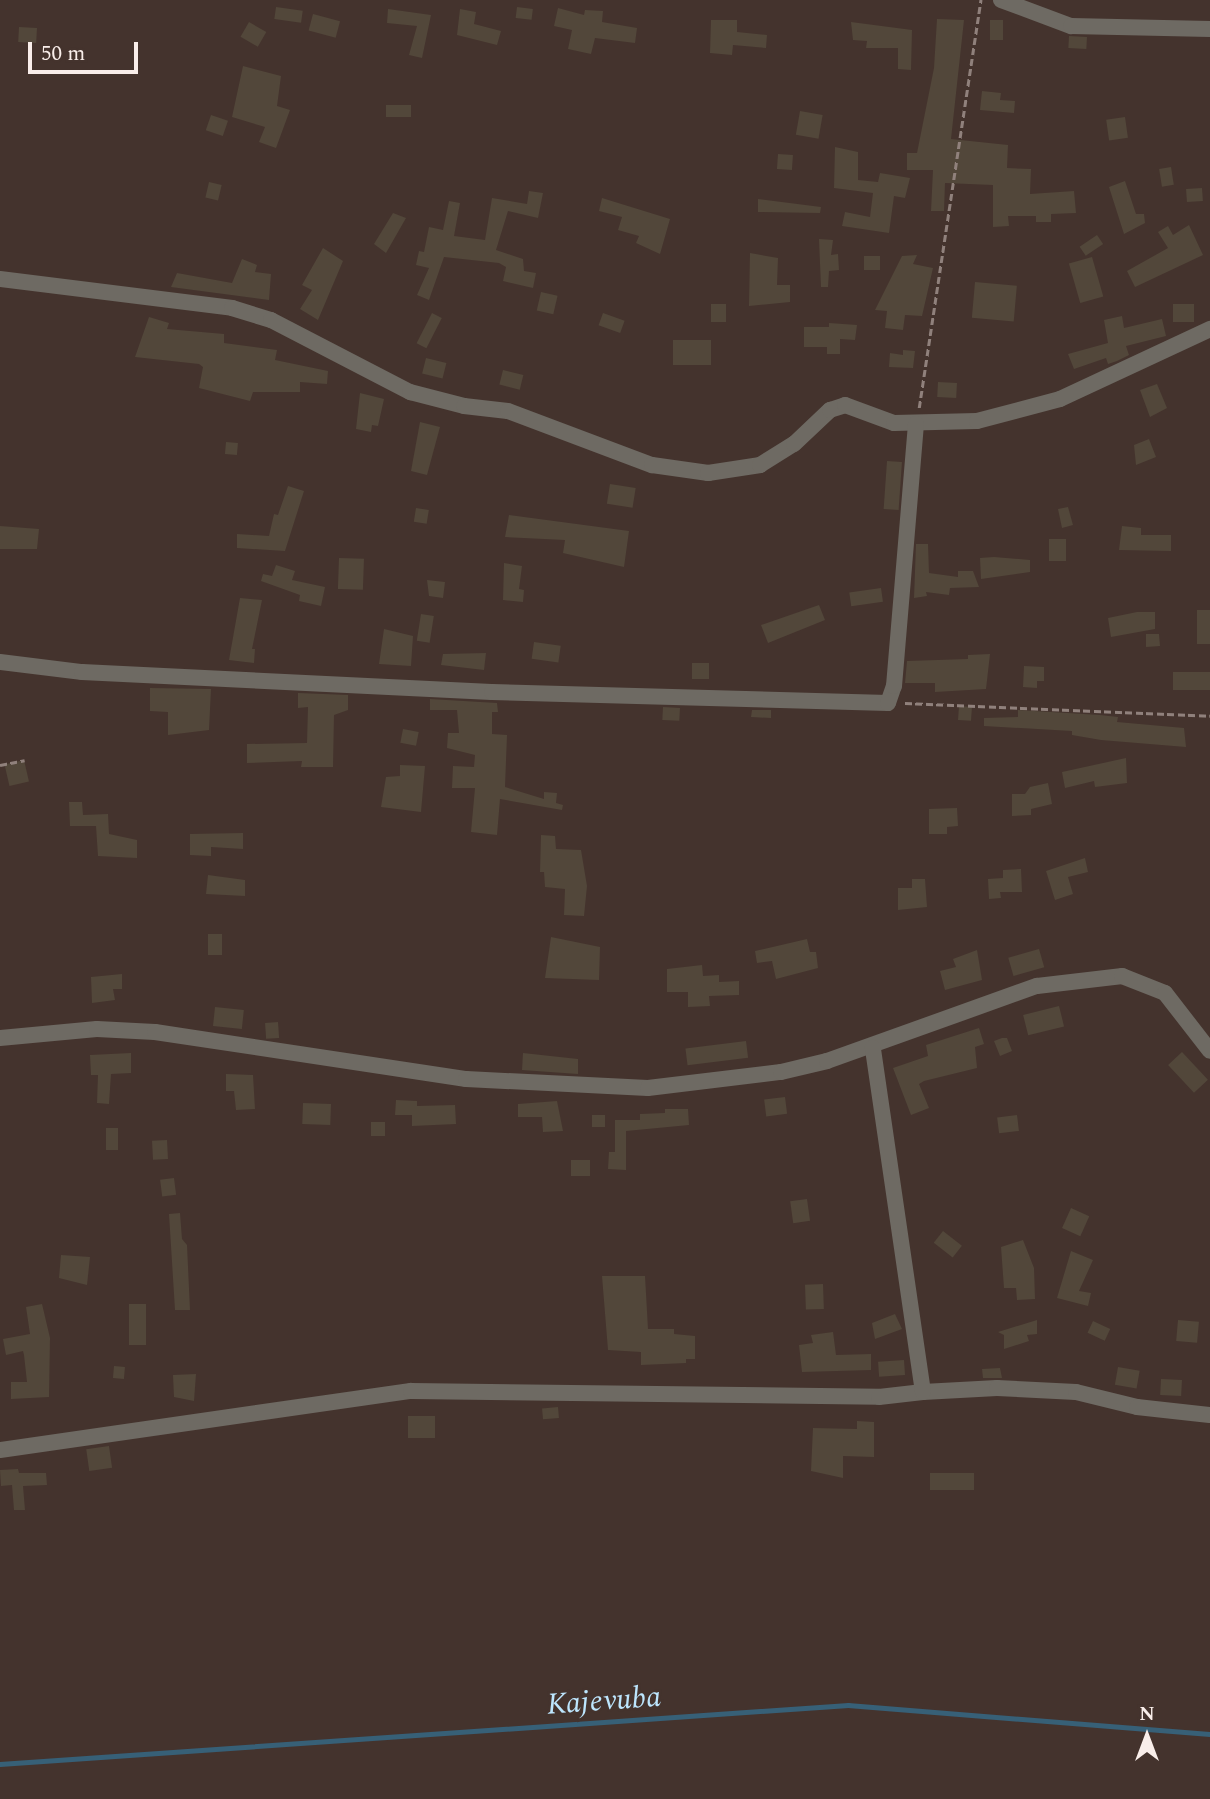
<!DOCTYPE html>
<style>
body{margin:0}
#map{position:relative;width:1210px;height:1799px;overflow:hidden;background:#44332d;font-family:Spectral,serif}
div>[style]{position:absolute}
.stream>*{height:4.5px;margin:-2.25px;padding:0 2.25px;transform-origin:2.25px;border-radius:2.25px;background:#376077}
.building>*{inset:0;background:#52473a;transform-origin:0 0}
.path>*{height:2.5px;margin-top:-1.25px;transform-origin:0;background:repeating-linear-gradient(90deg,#90817c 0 7px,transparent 0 10.5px)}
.minor>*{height:16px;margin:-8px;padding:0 8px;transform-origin:8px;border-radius:8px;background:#6e6a63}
span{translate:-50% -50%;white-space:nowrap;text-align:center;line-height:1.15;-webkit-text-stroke:5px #44332d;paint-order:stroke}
.water-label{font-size:30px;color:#bde6fe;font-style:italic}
.north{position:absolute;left:1112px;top:1701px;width:70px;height:70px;-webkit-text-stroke:5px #44332d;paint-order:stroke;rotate:0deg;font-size:19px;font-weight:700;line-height:28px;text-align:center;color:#f9eeea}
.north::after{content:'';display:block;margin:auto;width:24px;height:32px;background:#f9eeea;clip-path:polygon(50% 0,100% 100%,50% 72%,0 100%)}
.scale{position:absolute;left:28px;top:42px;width:110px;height:32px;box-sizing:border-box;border:4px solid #f9eeea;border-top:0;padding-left:9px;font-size:21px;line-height:24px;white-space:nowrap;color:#f9eeea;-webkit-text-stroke:5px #44332d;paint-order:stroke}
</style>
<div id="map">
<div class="stream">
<div style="left:0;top:1764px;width:850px;rotate:-3.98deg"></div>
<div style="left:848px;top:1705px;width:363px;rotate:4.6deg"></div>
</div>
<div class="building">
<div style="left:276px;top:7px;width:27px;height:12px;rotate:8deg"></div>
<div style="left:517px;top:7px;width:16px;height:11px;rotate:7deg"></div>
<div style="clip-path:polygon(558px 8px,584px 15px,585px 10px,603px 11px,602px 22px,637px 28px,635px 43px,595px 38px,591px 54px,568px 49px,572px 30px,554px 26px)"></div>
<div style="clip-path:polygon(388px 9px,431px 15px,422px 58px,409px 55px,417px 26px,387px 23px)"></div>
<div style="clip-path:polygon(460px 9px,476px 12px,474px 24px,501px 31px,497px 45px,457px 35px)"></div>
<div style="left:313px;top:14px;width:28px;height:17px;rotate:15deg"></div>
<div style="clip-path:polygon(937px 19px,964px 20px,951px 139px,1008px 145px,1007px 168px,1031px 169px,1030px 194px,1074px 191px,1076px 213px,1051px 214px,1051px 222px,1036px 222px,1036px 216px,1008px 216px,1009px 226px,993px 227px,993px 185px,945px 183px,944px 211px,931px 211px,933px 170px,907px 170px,907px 153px,917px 153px,934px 68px)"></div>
<div style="clip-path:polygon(711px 20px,737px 20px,737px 32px,767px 35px,766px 48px,733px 45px,732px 55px,710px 53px)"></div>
<div style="left:990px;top:20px;width:13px;height:20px"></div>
<div style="left:249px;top:22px;width:20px;height:17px;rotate:30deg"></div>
<div style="clip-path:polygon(851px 22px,912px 30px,911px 70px,898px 69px,898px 48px,866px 48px,867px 41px,853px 40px)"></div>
<div style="left:19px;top:27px;width:18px;height:15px;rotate:3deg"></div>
<div style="left:1069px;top:36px;width:18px;height:12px;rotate:3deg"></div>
<div style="clip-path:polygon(243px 66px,281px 76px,277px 106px,290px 110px,276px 148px,259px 142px,265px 127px,232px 117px)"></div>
<div style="clip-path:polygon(982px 91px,1001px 93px,1000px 100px,1015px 101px,1014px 113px,980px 110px)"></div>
<div style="left:386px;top:105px;width:25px;height:12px"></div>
<div style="left:800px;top:111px;width:23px;height:24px;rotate:10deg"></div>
<div style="left:211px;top:115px;width:18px;height:16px;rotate:19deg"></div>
<div style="left:1125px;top:117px;width:21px;height:19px;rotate:82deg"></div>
<div style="clip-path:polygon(835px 147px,858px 152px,858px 180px,878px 182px,880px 173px,910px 178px,905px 198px,894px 196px,889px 233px,842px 226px,845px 212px,870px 217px,873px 193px,834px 188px)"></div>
<div style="left:778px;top:154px;width:15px;height:15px;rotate:4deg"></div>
<div style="left:1171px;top:167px;width:18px;height:12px;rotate:81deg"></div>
<div style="clip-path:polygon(1125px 181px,1136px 214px,1144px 214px,1145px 223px,1124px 234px,1109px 187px)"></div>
<div style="left:209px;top:182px;width:13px;height:16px;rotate:13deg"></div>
<div style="left:1202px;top:188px;width:13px;height:16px;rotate:86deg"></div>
<div style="clip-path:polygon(529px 191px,543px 193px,538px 218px,508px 211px,496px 250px,523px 259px,524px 271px,536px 273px,533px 288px,503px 281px,506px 267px,499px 263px,444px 257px,429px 300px,417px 295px,429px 268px,416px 265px,419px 251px,424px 252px,429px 227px,443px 230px,449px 201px,460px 203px,454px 236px,485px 240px,492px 198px,527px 204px)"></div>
<div style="clip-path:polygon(602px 198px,670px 219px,660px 254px,636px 243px,639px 236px,618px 230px,622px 217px,599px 211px)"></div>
<div style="clip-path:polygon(758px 199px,821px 207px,820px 213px,758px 212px)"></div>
<div style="clip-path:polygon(393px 213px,406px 218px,386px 253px,374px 244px)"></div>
<div style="clip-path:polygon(1189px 225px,1203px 255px,1135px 287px,1127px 271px,1168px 248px,1158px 232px,1168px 226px,1173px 235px)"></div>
<div style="left:1097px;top:235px;width:11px;height:21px;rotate:56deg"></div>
<div style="clip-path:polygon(819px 239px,833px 240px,831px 255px,838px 254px,839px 270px,829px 271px,828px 287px,821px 287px)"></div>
<div style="clip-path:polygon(323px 248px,343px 261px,318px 320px,300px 309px,312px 290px,302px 285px)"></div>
<div style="clip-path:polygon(750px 253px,778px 258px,777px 285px,790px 285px,790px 302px,749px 306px)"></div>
<div style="clip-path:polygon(917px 255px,913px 264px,933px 268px,922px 316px,905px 315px,903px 330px,885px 328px,887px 311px,875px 310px,902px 256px)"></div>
<div style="left:880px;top:256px;width:14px;height:16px;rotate:90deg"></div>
<div style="left:1092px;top:257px;width:41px;height:24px;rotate:74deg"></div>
<div style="clip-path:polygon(242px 259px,257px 265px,255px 272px,271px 274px,269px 300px,171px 287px,177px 273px,232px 283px)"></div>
<div style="left:975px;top:282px;width:42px;height:36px;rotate:5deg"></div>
<div style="left:541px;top:292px;width:17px;height:19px;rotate:13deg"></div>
<div style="left:711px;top:304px;width:15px;height:18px"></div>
<div style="left:1173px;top:304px;width:21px;height:18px"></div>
<div style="left:432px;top:313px;width:11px;height:34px;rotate:27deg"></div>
<div style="left:603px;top:313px;width:23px;height:13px;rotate:20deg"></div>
<div style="clip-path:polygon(1122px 316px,1124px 328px,1162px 319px,1166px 336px,1126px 346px,1129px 355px,1117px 361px,1108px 364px,1106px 358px,1074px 369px,1068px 354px,1108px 343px,1104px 320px)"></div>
<div style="clip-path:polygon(149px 317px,169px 323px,167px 329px,224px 334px,224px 343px,277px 350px,275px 360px,328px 371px,327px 384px,300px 382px,300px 392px,253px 392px,250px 401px,199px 388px,203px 367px,199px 364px,135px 357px)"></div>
<div style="clip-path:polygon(829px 323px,857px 325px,855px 340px,840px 339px,840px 354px,827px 354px,827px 347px,804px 347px,804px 327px,829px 327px)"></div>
<div style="left:673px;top:340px;width:38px;height:25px"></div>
<div style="clip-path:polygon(903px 350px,915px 351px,913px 368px,889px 367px,890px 353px,903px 355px)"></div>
<div style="left:426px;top:358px;width:21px;height:16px;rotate:14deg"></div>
<div style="left:503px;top:370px;width:21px;height:15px;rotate:14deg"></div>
<div style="left:938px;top:382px;width:19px;height:15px;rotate:3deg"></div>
<div style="clip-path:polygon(1157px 384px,1167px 408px,1150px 417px,1140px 390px)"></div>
<div style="clip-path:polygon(360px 393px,384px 399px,378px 426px,372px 425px,371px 432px,356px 429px)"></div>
<div style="clip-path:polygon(420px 422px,440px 427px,427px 475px,411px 471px)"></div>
<div style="clip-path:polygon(1149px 439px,1156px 457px,1136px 465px,1134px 445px)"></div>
<div style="left:226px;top:442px;width:12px;height:12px;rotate:5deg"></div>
<div style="left:887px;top:461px;width:15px;height:48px;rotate:4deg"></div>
<div style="left:610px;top:484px;width:26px;height:20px;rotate:9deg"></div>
<div style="clip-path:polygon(288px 486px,304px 491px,285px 551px,237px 548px,237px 534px,269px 536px,274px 514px,278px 515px)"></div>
<div style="clip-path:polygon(1068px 507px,1073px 525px,1062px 528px,1058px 509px)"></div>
<div style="left:416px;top:508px;width:13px;height:14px;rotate:9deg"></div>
<div style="clip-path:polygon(509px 515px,629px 531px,624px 567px,563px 553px,565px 540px,505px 537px)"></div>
<div style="clip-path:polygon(0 526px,39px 529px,37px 549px,0 549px)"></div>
<div style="clip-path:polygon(1122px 526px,1141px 528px,1141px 535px,1171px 535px,1171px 551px,1119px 550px)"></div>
<div style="left:1049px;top:539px;width:17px;height:22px"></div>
<div style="clip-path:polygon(916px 544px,928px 544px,929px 573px,958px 577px,958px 571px,973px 571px,979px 587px,950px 588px,949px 595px,926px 592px,927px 596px,914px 598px)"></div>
<div style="clip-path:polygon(994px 557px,1030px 560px,1030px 572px,981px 579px,980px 558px)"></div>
<div style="left:339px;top:558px;width:25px;height:31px;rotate:2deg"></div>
<div style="clip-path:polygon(504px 563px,522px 566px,519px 589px,524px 590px,523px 602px,503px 600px)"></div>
<div style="clip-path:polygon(276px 565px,295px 571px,292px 580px,325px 587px,321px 606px,299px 601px,300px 595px,261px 581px,263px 574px,272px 576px)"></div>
<div style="clip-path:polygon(427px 580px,445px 582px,443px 598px,429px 596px)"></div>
<div style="left:881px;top:588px;width:14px;height:32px;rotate:82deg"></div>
<div style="clip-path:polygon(240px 598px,262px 600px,252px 649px,255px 649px,254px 663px,229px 660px)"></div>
<div style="clip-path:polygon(819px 605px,825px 620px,768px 643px,761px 625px)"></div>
<div style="left:1197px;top:610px;width:13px;height:34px"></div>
<div style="clip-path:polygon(1137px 612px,1155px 612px,1155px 629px,1111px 637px,1108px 618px)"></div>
<div style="left:421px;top:614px;width:13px;height:27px;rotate:9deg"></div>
<div style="clip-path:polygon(384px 629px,413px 636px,411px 666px,379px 664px)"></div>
<div style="clip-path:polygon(1146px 634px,1159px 634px,1160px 646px,1146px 647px)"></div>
<div style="left:534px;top:642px;width:27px;height:17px;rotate:8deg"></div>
<div style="clip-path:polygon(486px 653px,484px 670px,441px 665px,443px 654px)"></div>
<div style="clip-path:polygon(990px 654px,986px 689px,935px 692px,935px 683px,905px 683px,907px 661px,968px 659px,968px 655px)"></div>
<div style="left:692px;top:663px;width:17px;height:16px"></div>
<div style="clip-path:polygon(1024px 666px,1044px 667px,1044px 681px,1037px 681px,1037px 688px,1023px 687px)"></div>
<div style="left:1210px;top:672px;width:18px;height:37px;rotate:90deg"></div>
<div style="clip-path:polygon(150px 688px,211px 689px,209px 730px,168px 735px,168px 712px,150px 711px)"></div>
<div style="clip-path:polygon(298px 693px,348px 695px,348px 710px,334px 715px,333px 767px,301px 767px,302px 761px,247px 763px,247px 744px,307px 743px,308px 707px,298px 708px)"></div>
<div style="clip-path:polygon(430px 699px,497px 703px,498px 712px,492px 712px,492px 734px,507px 735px,505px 787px,544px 799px,544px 792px,557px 793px,556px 803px,563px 805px,562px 810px,500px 799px,497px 835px,471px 832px,475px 788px,452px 788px,453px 766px,474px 767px,475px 755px,447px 748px,448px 733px,459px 733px,457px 710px,430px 710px)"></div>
<div style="left:959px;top:706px;width:13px;height:14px;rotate:4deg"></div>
<div style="left:663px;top:707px;width:17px;height:13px;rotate:3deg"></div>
<div style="clip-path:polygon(752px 710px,771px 710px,771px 718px,751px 717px)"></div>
<div style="clip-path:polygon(1018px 710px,1100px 715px,1118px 717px,1117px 722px,1184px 728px,1186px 747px,1101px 740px,1072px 735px,1072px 731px,984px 726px,984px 718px,1018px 717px)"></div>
<div style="left:403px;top:729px;width:16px;height:14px;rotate:11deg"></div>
<div style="clip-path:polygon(1126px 758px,1127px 783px,1095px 787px,1094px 781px,1065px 788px,1062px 772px)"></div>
<div style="left:24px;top:760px;width:22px;height:20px;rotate:77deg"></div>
<div style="clip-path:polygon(400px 765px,425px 766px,421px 812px,381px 807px,386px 777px,400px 776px)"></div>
<div style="clip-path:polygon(1048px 783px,1052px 804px,1031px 809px,1031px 815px,1012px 816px,1012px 794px,1025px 794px,1030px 787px)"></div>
<div style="clip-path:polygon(69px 802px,82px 802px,83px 815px,108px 814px,109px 834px,137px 840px,137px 858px,98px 856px,96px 826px,70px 826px)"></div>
<div style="clip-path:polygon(957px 808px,958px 826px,947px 827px,947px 834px,929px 834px,929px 809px)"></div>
<div style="clip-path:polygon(243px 833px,243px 849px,211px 847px,211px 856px,190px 855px,190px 834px)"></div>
<div style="clip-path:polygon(541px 835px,555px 836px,556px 849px,581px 850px,587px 886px,584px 916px,564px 915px,565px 889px,545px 887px,544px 872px,540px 872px)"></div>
<div style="clip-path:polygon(1085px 858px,1088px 872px,1068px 877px,1073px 894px,1055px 900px,1046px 871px)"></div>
<div style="clip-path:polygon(1021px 869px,1022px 892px,1000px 892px,1001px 898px,989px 899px,988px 879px,1003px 878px,1003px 870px)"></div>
<div style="clip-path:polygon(208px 875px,245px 880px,245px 896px,206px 894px)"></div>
<div style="clip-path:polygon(912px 879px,925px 879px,927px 907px,898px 910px,898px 888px,912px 888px)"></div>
<div style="left:208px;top:934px;width:14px;height:21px"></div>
<div style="clip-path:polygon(551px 937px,600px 947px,599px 980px,545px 978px)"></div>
<div style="clip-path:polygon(807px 939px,810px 952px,816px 952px,818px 968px,776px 979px,772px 961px,757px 963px,755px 951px)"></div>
<div style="left:1039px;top:949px;width:19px;height:32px;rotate:74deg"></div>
<div style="clip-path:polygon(977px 950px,982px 980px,945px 990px,940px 971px,956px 967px,953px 959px)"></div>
<div style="clip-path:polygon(702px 965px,703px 976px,719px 975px,719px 982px,739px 981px,739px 995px,709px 996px,710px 1006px,688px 1007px,688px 992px,667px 992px,667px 969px)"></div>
<div style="clip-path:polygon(122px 974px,122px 989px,113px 989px,115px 1000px,92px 1003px,91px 977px)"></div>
<div style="left:1059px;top:1006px;width:21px;height:37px;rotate:76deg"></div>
<div style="left:215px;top:1007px;width:29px;height:19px;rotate:6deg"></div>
<div style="left:278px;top:1022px;width:16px;height:13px;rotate:86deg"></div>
<div style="clip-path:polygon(979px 1028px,984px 1044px,975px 1047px,977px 1068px,924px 1081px,919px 1084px,929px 1108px,911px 1115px,893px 1068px,928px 1056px,926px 1045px)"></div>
<div style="clip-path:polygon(1002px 1038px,1007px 1038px,1012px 1051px,1000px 1056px,994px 1041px)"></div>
<div style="left:746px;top:1041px;width:17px;height:61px;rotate:83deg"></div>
<div style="left:1182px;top:1052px;width:38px;height:19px;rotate:47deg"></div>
<div style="clip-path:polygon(131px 1053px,131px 1073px,111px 1074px,109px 1104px,97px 1103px,98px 1075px,91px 1075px,90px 1055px)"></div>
<div style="clip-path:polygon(523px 1053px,578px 1059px,578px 1074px,522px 1070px)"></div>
<div style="clip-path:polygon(226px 1074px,253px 1075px,255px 1109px,236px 1110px,234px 1091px,226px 1091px)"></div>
<div style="left:785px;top:1097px;width:17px;height:21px;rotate:83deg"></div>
<div style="clip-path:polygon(396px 1100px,417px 1101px,417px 1106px,455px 1105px,456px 1124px,412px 1126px,412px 1115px,395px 1115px)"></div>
<div style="clip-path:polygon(557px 1101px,563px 1131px,543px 1132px,542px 1117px,518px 1117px,518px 1104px)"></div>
<div style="left:303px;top:1103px;width:28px;height:21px;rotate:2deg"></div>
<div style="clip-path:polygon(665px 1109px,688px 1109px,689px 1125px,626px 1131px,626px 1170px,608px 1169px,609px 1152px,615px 1152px,615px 1120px,640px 1120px,640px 1114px,665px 1113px)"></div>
<div style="left:592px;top:1115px;width:13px;height:12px"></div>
<div style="left:1017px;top:1115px;width:16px;height:20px;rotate:83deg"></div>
<div style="left:371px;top:1122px;width:14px;height:14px"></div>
<div style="left:106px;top:1128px;width:12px;height:22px"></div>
<div style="left:167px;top:1140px;width:19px;height:15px;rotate:87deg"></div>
<div style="left:571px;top:1160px;width:19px;height:16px"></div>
<div style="left:174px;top:1178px;width:17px;height:14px;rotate:83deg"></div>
<div style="left:807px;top:1199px;width:22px;height:17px;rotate:82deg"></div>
<div style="left:1071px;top:1208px;width:20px;height:22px;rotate:24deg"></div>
<div style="clip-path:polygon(180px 1213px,182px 1239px,187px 1245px,190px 1310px,175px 1310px,169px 1214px)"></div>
<div style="left:943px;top:1231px;width:24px;height:15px;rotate:38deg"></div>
<div style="clip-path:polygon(1023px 1240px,1034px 1268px,1035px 1299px,1017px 1300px,1016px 1288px,1004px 1288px,1001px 1247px)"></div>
<div style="clip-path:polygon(1071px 1251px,1093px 1260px,1079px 1291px,1091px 1293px,1088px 1306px,1057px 1298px)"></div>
<div style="clip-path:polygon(61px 1255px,90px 1257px,87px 1285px,59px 1278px)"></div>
<div style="clip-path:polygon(602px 1276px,645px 1276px,648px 1329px,674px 1329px,674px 1334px,695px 1336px,695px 1359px,686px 1359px,686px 1363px,641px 1365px,641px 1352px,608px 1350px)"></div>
<div style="left:823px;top:1284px;width:25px;height:18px;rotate:88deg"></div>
<div style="clip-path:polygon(42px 1304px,50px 1338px,49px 1397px,11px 1399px,11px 1382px,27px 1382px,24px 1355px,23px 1351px,6px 1355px,3px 1339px,30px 1334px,26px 1307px)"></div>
<div style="left:129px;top:1304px;width:17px;height:41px"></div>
<div style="clip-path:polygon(895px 1314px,902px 1329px,875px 1339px,872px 1323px)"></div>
<div style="clip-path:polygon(1037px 1320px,1037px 1334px,1027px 1335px,1029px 1341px,1004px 1349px,1004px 1335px,998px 1332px)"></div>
<div style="left:1178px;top:1320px;width:21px;height:21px;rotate:5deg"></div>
<div style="left:1093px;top:1321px;width:19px;height:13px;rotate:25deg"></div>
<div style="clip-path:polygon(833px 1332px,836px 1355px,871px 1354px,871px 1370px,802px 1372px,799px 1345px,813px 1343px,811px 1335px)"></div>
<div style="left:904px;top:1360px;width:15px;height:26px;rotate:86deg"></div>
<div style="left:114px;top:1366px;width:11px;height:12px;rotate:5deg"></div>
<div style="left:1118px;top:1367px;width:22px;height:18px;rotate:10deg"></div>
<div style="clip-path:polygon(1000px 1368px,1002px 1378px,983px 1378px,982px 1369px)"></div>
<div style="clip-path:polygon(196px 1374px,194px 1401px,174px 1397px,173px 1375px)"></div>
<div style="left:1161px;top:1379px;width:21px;height:16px;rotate:3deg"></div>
<div style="left:558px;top:1407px;width:11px;height:16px;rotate:85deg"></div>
<div style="left:408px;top:1416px;width:27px;height:22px"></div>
<div style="clip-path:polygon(857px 1421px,874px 1422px,874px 1457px,843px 1456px,843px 1478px,811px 1471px,813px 1428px,857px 1429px)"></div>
<div style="left:109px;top:1446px;width:22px;height:23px;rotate:82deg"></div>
<div style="clip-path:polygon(18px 1469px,19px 1473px,46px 1473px,47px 1485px,23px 1486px,25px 1510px,14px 1510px,12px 1485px,1px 1486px,0 1470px)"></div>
<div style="left:930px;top:1473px;width:44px;height:17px"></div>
</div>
<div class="path">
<div style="left:919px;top:408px;width:413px;rotate:-81.4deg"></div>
<div style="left:905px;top:703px;width:305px;rotate:2.4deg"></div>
<div style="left:0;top:765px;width:25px;rotate:-11deg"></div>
</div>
<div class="minor">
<div style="left:1001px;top:0;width:75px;rotate:20.4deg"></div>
<div style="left:1071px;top:26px;width:139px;rotate:1.2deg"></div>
<div style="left:0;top:279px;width:234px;rotate:7.1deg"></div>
<div style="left:232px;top:308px;width:41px;rotate:17.1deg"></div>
<div style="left:271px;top:320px;width:157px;rotate:27.4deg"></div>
<div style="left:410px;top:392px;width:56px;rotate:14.5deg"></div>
<div style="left:464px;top:406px;width:44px;rotate:6.5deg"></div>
<div style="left:508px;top:411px;width:154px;rotate:20.6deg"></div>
<div style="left:652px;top:465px;width:57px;rotate:8.1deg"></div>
<div style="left:708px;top:473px;width:53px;rotate:-8.7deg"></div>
<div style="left:760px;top:465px;width:40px;rotate:-32deg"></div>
<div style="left:794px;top:444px;width:50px;rotate:-43.4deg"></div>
<div style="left:830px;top:410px;width:16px;rotate:-18deg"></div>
<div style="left:845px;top:405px;width:52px;rotate:20.2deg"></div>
<div style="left:894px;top:423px;width:83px;rotate:-1.4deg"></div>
<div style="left:977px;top:421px;width:86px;rotate:-14.8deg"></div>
<div style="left:1060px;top:399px;width:166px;rotate:-25deg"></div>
<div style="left:0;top:662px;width:83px;rotate:7deg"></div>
<div style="left:82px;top:672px;width:410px;rotate:2.8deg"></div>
<div style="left:492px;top:692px;width:396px;rotate:1.6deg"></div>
<div style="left:888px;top:703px;width:18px;rotate:-71deg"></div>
<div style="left:894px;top:686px;width:263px;rotate:-85.2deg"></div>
<div style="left:0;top:1038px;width:97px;rotate:-5.3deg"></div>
<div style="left:97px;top:1029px;width:58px;rotate:3deg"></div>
<div style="left:155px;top:1032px;width:315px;rotate:8.6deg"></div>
<div style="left:466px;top:1079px;width:182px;rotate:2.8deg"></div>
<div style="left:648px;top:1088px;width:134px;rotate:-6.9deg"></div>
<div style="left:781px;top:1072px;width:47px;rotate:-13.4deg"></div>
<div style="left:827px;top:1061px;width:223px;rotate:-19.7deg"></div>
<div style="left:1037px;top:986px;width:86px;rotate:-6.7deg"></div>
<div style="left:1122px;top:976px;width:46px;rotate:21.6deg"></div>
<div style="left:1165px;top:993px;width:73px;rotate:52.2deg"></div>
<div style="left:923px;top:1392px;width:74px;rotate:-3.1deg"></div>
<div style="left:997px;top:1388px;width:79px;rotate:2.9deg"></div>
<div style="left:1076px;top:1392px;width:63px;rotate:13.8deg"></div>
<div style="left:1137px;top:1407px;width:73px;rotate:6.3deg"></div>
<div style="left:0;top:1450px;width:415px;rotate:-8.2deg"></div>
<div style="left:411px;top:1391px;width:468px;rotate:0.7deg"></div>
<div style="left:879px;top:1397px;width:44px;rotate:-6.5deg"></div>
<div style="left:923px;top:1392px;width:348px;rotate:-98.3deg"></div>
</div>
<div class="water-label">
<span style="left:604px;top:1701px;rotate:-4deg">Kajevuba</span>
</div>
<div class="north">N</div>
<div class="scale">50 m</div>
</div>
